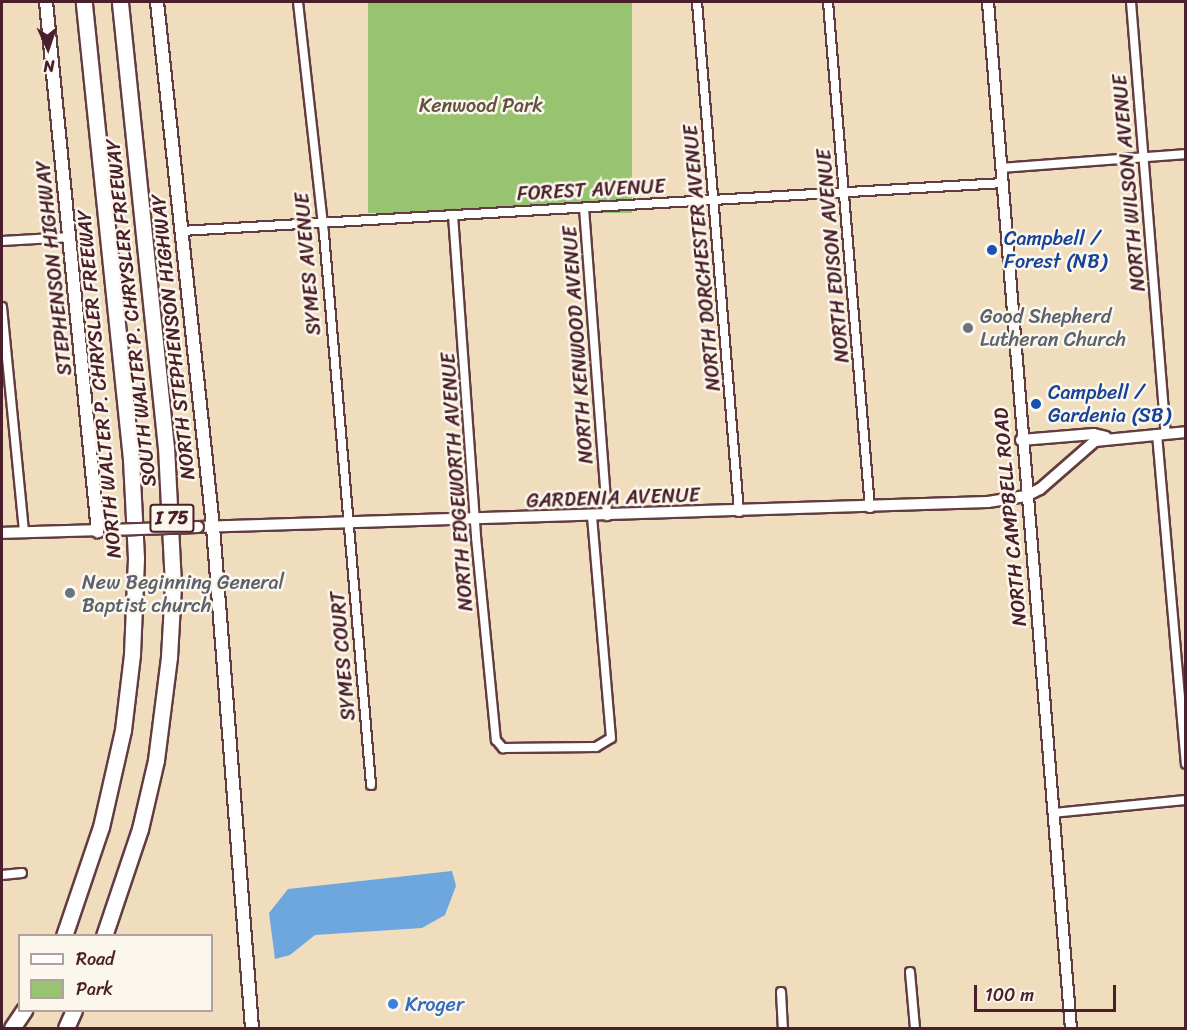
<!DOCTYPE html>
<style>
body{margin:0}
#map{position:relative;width:1187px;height:1030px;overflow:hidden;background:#f0ddbd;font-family:Sriracha,sans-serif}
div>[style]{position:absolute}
.green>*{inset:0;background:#98c472;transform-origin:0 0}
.water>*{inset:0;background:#6ea7dd}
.roads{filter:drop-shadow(2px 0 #633c41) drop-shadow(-2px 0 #633c41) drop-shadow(0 2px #633c41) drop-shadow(0 -2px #633c41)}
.minor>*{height:8px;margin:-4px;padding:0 4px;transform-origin:4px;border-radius:4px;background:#fff}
.tertiary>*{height:10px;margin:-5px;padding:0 5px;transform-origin:5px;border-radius:5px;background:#fff}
.secondary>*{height:12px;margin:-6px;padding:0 6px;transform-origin:6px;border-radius:6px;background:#fff}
.motorway>*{height:15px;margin:-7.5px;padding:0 7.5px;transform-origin:7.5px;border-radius:7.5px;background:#fff}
.bridges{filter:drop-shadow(2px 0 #633c41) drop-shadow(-2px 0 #633c41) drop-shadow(0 2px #633c41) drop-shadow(0 -2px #633c41)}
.tertiary-bridge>*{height:10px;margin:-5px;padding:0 5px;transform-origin:5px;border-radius:5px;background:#fff}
.dots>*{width:16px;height:16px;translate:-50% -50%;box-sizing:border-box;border:3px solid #fbf7ec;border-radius:50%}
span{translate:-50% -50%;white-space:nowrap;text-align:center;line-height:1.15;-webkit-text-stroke:5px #fbf7ec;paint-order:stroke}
.shield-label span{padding:2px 4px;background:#fbf7ec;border:2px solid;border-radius:4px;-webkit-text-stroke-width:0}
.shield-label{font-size:18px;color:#4a1f2b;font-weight:700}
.park-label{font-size:20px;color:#615140}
.street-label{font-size:20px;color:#4a1f2b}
.transit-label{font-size:20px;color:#164399}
.left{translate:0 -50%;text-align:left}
.worship-label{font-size:20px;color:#5b616d}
.shop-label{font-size:20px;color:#366cbe}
.frame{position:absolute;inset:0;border:3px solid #4a1f2b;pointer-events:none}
.legend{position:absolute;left:18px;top:934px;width:195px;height:78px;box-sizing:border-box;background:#fbf7ec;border:2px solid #b4a19f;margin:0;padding:8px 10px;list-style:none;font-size:18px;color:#4a1f2b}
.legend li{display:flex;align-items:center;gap:12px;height:30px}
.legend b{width:30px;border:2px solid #b4a19f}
.north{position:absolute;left:18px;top:18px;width:60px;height:60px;-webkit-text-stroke:4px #fbf7ec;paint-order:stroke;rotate:177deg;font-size:16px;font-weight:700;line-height:24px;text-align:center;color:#4a1f2b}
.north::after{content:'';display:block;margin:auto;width:21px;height:27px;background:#4a1f2b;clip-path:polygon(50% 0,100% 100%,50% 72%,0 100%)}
.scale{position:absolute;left:974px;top:985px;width:142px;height:27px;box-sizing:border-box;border:3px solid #4a1f2b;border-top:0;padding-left:8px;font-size:18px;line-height:21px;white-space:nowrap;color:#4a1f2b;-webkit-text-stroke:4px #fbf7ec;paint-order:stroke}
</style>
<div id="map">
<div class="green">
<div style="left:368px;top:2px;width:264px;height:211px"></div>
</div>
<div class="water">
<div style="clip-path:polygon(452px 871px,456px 886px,445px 915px,422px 928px,315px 935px,290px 955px,275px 959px,269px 913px,288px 889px)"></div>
</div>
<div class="roads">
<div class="minor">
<div style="left:298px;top:2px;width:233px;rotate:83.6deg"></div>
<div style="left:324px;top:234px;width:553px;rotate:85.12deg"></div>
<div style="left:697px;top:2px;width:512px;rotate:85.29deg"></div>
<div style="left:828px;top:2px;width:508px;rotate:85.26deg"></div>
<div style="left:1131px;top:2px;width:432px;rotate:85.4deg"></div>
<div style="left:1001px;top:168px;width:186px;rotate:-4.3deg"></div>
<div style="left:584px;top:208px;width:309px;rotate:85.7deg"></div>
<div style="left:453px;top:215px;width:323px;rotate:85.9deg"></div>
<div style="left:476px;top:537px;width:204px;rotate:84.4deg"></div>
<div style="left:496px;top:740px;width:11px;rotate:49deg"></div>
<div style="left:503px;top:748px;width:93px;rotate:-0.6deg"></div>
<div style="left:596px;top:747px;width:17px;rotate:-31deg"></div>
<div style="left:611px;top:738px;width:223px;rotate:-94.9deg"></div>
<div style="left:181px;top:231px;width:823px;rotate:-3.34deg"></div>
<div style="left:2px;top:241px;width:69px;rotate:-3.3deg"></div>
<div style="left:2px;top:307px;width:226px;rotate:84.4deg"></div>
<div style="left:1157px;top:434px;width:331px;rotate:85deg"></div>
<div style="left:1053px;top:813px;width:134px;rotate:-5.6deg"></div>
<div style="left:2px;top:875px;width:20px;rotate:-6deg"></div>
<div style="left:910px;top:972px;width:56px;rotate:84.9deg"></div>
<div style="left:781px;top:992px;width:36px;rotate:87deg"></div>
</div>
<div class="tertiary">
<div style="left:988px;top:2px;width:1029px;rotate:85.38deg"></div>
<div style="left:1021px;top:440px;width:73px;rotate:-4.7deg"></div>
<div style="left:1094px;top:434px;width:12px;rotate:14deg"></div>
<div style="left:198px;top:527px;width:790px;rotate:-1.81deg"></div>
<div style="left:988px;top:502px;width:38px;rotate:-9deg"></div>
<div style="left:1026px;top:496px;width:16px;rotate:-27deg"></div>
<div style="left:1040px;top:489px;width:73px;rotate:-41.1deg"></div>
<div style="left:1095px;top:441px;width:91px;rotate:-5.6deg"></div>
<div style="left:2px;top:533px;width:104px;rotate:-1.7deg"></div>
</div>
<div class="secondary">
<div style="left:46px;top:2px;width:532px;rotate:84.39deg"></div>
<div style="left:157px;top:2px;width:528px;rotate:83.91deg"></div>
<div style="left:213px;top:527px;width:503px;rotate:85.55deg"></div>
</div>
<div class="motorway">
<div style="left:64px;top:936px;width:115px;rotate:-71.3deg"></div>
<div style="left:101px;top:827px;width:99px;rotate:-77.2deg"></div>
<div style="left:123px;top:730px;width:77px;rotate:-83.2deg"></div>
<div style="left:132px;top:654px;width:96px;rotate:-87.6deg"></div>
<div style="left:136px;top:558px;width:99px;rotate:-92.9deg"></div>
<div style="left:131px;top:459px;width:459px;rotate:-95.9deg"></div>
<div style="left:104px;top:936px;width:113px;rotate:-71.4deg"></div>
<div style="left:140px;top:829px;width:71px;rotate:-76.9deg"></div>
<div style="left:156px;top:760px;width:104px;rotate:-82.8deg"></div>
<div style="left:169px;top:657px;width:72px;rotate:-86.8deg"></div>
<div style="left:173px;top:585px;width:137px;rotate:-92.9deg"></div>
<div style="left:166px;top:448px;width:448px;rotate:-95.9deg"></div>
<div style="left:12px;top:1028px;width:22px;rotate:-56deg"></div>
<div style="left:66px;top:1028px;width:20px;rotate:-66deg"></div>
</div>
</div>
<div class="bridges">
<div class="tertiary-bridge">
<div style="left:110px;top:530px;width:88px;rotate:-2deg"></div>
</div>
</div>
<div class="dots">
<div style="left:992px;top:250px;background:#1a4fb4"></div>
<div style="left:968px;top:328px;background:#6b7280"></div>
<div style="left:1036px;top:404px;background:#1a4fb4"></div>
<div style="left:70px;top:593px;background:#6b7280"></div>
<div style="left:393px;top:1004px;background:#3f7fe0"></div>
</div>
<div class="shield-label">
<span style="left:172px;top:518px">I 75</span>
</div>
<div class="park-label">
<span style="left:481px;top:105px">Kenwood Park</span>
</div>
<div class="street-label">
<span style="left:1129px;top:183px;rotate:-95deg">NORTH WILSON AVENUE</span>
<span style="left:591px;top:190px;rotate:-3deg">FOREST AVENUE</span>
<span style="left:833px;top:256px;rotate:-95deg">NORTH EDISON AVENUE</span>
<span style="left:702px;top:258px;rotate:-95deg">NORTH DORCHESTER AVENUE</span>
<span style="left:308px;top:264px;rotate:-95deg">SYMES AVENUE</span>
<span style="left:54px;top:268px;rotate:-96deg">STEPHENSON HIGHWAY</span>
<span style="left:131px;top:313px;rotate:-96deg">SOUTH WALTER P. CHRYSLER FREEWAY</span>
<span style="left:173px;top:337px;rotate:-96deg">NORTH STEPHENSON HIGHWAY</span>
<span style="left:578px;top:345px;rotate:-94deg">NORTH KENWOOD AVENUE</span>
<span style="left:99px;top:384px;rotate:-95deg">NORTH WALTER P. CHRYSLER FREEWAY</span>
<span style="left:457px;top:482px;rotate:-94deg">NORTH EDGEWORTH AVENUE</span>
<span style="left:613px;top:498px;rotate:-2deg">GARDENIA AVENUE</span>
<span style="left:1010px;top:517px;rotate:-95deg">NORTH CAMPBELL ROAD</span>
<span style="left:343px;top:656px;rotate:-95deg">SYMES COURT</span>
</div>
<div class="transit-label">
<span class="left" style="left:1004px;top:250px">Campbell /<br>Forest (NB)</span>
<span class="left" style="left:1048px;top:404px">Campbell /<br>Gardenia (SB)</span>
</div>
<div class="worship-label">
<span class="left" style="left:980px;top:328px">Good Shepherd<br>Lutheran Church</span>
<span class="left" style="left:82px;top:594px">New Beginning General<br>Baptist church</span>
</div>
<div class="shop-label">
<span class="left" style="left:405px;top:1004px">Kroger</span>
</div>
<div class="frame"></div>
<ul class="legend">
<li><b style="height:8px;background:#fff"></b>Road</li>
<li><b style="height:16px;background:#98c472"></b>Park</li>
</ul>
<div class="north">N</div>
<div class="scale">100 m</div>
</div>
